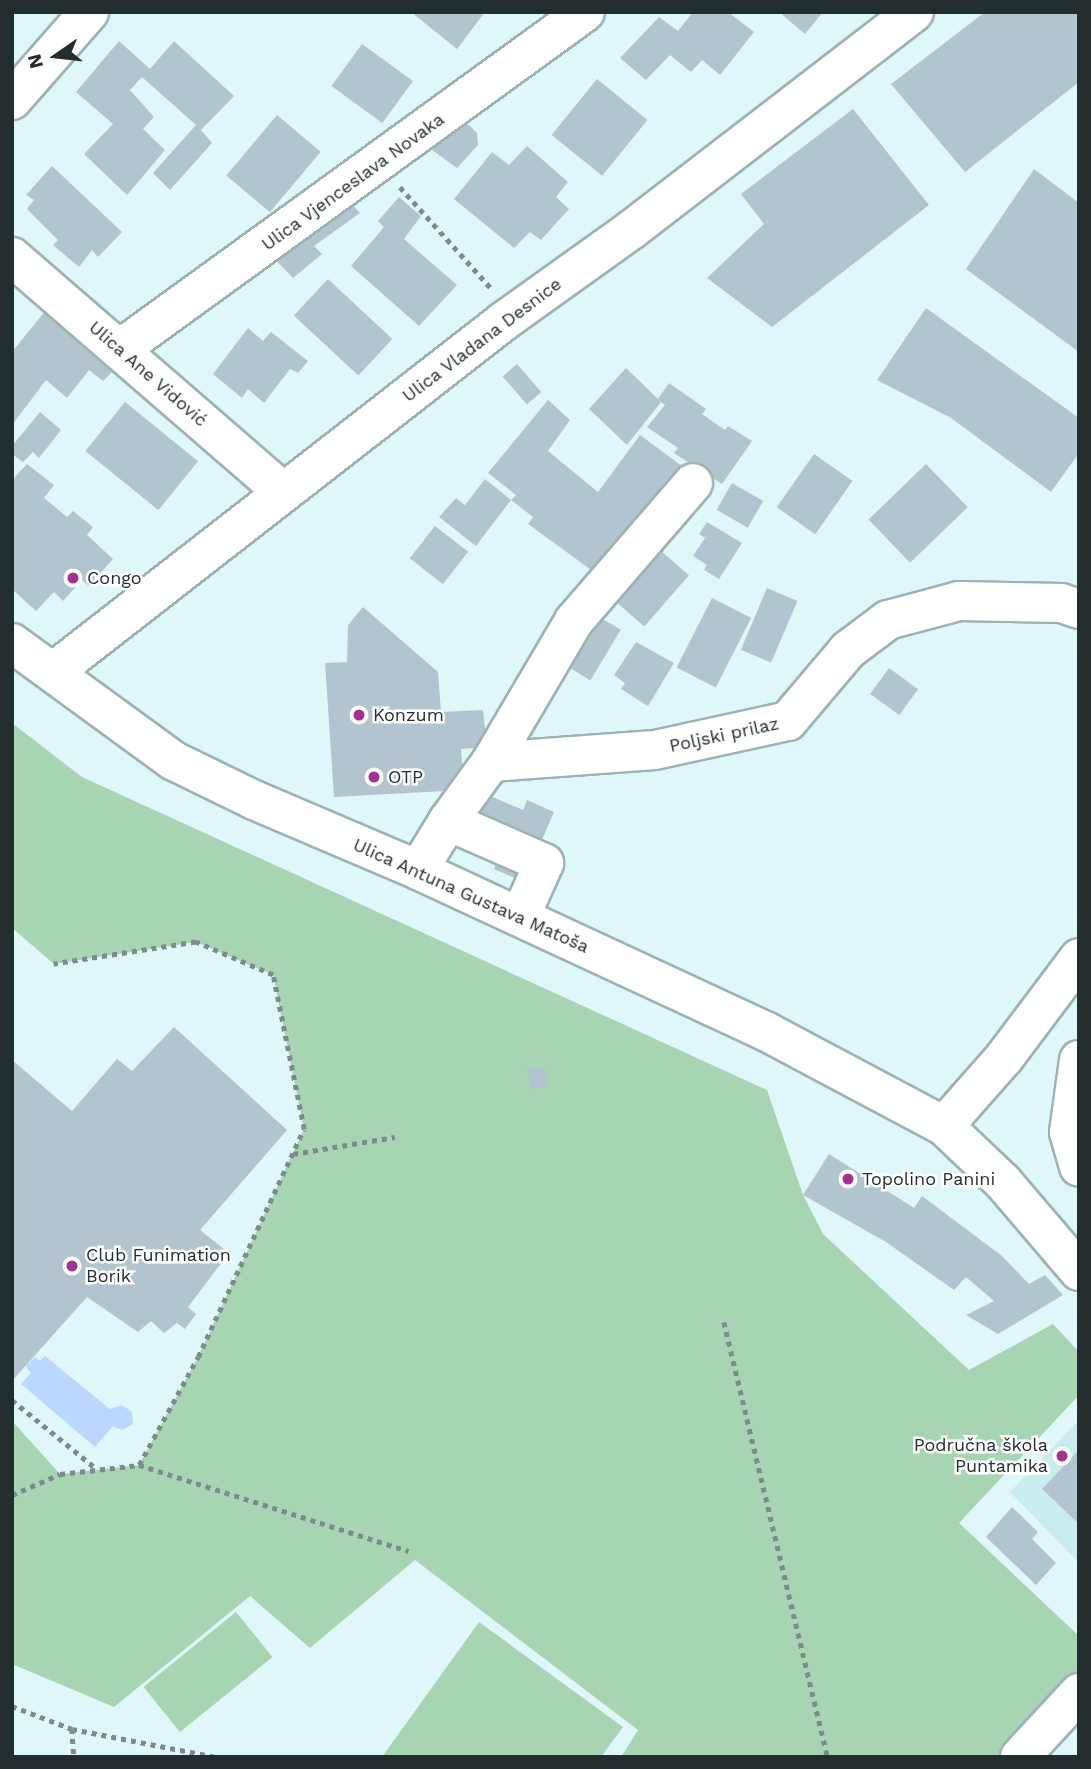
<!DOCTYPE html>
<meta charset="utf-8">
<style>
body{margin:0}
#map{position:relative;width:1091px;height:1769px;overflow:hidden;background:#dff7f9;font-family:"Work Sans",sans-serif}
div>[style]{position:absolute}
.built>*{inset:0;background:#caecef}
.green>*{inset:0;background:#a7d4b2;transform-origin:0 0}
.water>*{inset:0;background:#bcd7fd}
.building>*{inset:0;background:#b2c5cf;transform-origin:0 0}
.path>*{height:4.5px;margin-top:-2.25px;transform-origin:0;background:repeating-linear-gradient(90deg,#7c8c8d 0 5px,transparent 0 10px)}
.roads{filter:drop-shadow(2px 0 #9cb2b5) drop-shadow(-2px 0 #9cb2b5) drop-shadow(0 2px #9cb2b5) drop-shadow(0 -2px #9cb2b5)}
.minor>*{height:38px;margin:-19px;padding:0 19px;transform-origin:19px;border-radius:19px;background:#fff}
.dots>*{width:19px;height:19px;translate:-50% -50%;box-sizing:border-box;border:4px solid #fff;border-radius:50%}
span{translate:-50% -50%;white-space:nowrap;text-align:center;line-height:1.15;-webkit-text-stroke:5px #fff;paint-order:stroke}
.street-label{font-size:18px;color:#242d2e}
.poi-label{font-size:18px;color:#242d2e}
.left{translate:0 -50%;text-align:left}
.right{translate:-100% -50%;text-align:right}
.frame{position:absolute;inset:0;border:14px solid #242d2e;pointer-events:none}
.north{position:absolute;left:21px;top:21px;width:70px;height:70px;-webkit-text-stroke:5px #fff;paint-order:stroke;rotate:256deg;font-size:19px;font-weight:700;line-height:28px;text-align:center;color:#242d2e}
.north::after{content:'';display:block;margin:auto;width:24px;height:32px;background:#242d2e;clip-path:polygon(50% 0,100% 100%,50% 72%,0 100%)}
</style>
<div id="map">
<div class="built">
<div style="clip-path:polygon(1079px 1420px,1079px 1563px,1010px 1492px)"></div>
</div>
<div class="green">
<div style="clip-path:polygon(12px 723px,82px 777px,767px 1090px,803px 1195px,823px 1234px,969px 1370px,1053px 1324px,1079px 1352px,1079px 1395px,959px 1523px,1079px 1636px,1079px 1693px,1020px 1757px,621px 1757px,638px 1730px,415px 1560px,310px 1648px,250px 1596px,114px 1707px,12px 1664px,12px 1421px,60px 1474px,139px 1465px,198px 1357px,304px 1129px,273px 975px,196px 942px,54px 964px,12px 928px)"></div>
<div style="left:236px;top:1612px;width:58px;height:119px;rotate:51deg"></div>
<div style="clip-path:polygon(479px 1622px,623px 1727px,601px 1757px,382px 1757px)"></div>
</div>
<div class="water">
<div style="clip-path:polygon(45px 1356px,110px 1409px,122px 1405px,132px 1412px,133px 1424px,122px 1430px,113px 1426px,95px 1447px,21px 1384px,31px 1373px,26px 1366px,35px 1357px,40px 1361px)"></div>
</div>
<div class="building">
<div style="clip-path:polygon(411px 12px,485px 12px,457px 49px)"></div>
<div style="clip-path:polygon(693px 12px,728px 12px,754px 32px,720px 75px,702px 60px,691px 72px,670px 55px,646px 80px,620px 58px,659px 17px,678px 31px)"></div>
<div style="clip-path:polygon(779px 12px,823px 12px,805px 34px)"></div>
<div style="clip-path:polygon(985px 12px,1079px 12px,1079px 82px,965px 172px,891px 84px)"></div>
<div style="clip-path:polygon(119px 41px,150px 69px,174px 41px,234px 96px,201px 130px,212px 143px,170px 190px,153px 173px,196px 125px,142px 77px,130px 90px,154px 117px,143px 129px,165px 150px,127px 195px,84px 154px,113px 124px,76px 92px)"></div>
<div style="left:362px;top:44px;width:63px;height:52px;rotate:36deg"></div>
<div style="left:597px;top:79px;width:65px;height:72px;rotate:39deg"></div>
<div style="clip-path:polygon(853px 109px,929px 205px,772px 327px,707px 278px,764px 224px,741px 194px)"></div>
<div style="left:277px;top:115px;width:57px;height:79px;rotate:40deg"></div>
<div style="clip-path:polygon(457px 124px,469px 125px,477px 133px,478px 145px,457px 168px,432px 150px)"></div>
<div style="clip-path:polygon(527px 146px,568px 182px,556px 197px,569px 209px,541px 240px,530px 232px,514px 248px,454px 199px,492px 152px,509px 165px)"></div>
<div style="clip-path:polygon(52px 166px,122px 232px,98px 257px,92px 250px,79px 267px,53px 245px,58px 240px,27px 209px,34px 200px,26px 195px)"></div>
<div style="clip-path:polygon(1034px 169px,1079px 203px,1079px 352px,966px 269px)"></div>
<div style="clip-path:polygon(399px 197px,421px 216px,404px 239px,457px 285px,419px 326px,351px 266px,384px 227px,378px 221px)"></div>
<div style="clip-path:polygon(348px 200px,360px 213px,314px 246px,322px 254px,293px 278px,273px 257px)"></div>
<div style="left:328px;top:279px;width:88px;height:50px;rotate:43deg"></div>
<div style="clip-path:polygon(926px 308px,1079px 418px,1079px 453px,1051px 492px,951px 418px,877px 380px)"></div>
<div style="clip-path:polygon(46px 310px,115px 369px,103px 381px,89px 370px,67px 398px,46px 380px,12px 425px,12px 352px)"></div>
<div style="clip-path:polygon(248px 328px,263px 341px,271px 332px,308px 361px,298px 373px,290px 369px,264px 403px,248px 389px,242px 398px,213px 374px)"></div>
<div style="left:517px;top:364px;width:37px;height:19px;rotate:49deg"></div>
<div style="clip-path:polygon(626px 368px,658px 399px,669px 383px,706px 409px,702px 414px,725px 430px,728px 426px,752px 441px,722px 484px,674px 453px,678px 448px,647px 427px,665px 405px,661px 402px,627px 445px,589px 409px)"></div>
<div style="clip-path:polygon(548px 400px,570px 420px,548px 451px,598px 492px,640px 435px,682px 466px,594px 572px,528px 524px,533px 517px,511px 500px,476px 546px,439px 517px,456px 498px,465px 505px,485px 479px,511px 500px,516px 495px,488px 473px)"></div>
<div style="left:125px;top:402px;width:94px;height:63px;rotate:39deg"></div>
<div style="clip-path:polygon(40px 412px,61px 430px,39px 458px,33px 452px,23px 462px,12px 454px,12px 446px)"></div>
<div style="left:814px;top:454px;width:47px;height:65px;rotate:35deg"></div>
<div style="clip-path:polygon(27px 464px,54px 485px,44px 498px,67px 517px,73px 511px,93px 527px,87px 535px,113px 559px,89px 586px,82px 580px,63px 601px,54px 592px,36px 611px,12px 589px,12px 480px)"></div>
<div style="left:926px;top:464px;width:60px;height:80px;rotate:46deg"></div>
<div style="left:732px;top:483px;width:36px;height:31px;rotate:30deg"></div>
<div style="clip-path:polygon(707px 522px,742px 543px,719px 579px,704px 570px,707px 565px,693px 556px,705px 538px,699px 534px)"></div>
<div style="left:435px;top:526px;width:42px;height:41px;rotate:38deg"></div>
<div style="left:661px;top:551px;width:37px;height:68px;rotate:41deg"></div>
<div style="left:767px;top:588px;width:33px;height:67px;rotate:23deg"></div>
<div style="left:712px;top:598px;width:44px;height:78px;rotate:27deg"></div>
<div style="clip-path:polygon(363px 607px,438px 672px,441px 712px,483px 710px,487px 747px,461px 749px,464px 790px,334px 797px,325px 663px,347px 662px,348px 625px)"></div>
<div style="left:601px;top:618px;width:23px;height:59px;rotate:31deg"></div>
<div style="clip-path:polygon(636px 642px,674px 663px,648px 706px,621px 689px,625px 683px,614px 675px)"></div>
<div style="left:889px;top:668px;width:36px;height:32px;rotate:36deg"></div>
<div style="clip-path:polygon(486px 794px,523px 810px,527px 800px,554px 812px,524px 882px,494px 869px,512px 827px,478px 812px)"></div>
<div style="clip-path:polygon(174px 1027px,287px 1130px,200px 1230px,229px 1253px,188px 1307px,196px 1314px,185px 1329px,177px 1323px,164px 1333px,151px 1321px,138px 1332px,87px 1297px,12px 1381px,12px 1060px,72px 1111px,117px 1059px,132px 1071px)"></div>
<div style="left:544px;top:1066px;width:20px;height:17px;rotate:79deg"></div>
<div style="clip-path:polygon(829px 1154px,914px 1208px,922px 1196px,1002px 1256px,1029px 1284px,1045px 1275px,1063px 1295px,998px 1334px,966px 1315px,994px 1301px,966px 1277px,954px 1290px,886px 1242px,803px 1195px)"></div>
<div style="clip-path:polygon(1079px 1450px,1079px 1524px,1042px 1489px)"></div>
<div style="clip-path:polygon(1012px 1507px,1038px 1532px,1032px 1539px,1056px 1563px,1036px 1585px,986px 1537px)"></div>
</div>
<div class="path">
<div style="left:400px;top:187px;width:135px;rotate:48deg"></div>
<div style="left:293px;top:1154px;width:103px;rotate:-9.5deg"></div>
<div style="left:724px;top:1322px;width:447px;rotate:76.6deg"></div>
<div style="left:12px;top:1400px;width:109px;rotate:39.1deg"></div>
<div style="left:139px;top:1465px;width:283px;rotate:17.7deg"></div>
<div style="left:12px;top:1495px;width:52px;rotate:-23.6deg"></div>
<div style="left:60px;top:1474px;width:80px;rotate:-6.5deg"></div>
<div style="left:139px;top:1465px;width:123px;rotate:-61.4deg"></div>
<div style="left:198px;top:1357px;width:251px;rotate:-65.1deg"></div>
<div style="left:304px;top:1129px;width:157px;rotate:-101.4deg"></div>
<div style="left:273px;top:975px;width:84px;rotate:-156.8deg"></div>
<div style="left:196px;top:942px;width:144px;rotate:171.2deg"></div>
<div style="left:12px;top:1706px;width:64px;rotate:21deg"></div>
<div style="left:72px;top:1729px;width:147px;rotate:11deg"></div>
<div style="left:72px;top:1729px;width:28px;rotate:86deg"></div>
</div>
<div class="roads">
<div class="minor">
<div style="left:12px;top:100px;width:117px;rotate:-48.8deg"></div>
<div style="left:12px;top:257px;width:359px;rotate:40.9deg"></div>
<div style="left:120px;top:349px;width:574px;rotate:-35.93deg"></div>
<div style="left:12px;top:643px;width:200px;rotate:36.1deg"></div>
<div style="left:174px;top:761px;width:89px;rotate:26deg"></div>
<div style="left:254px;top:800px;width:178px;rotate:23.1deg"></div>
<div style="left:418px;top:870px;width:385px;rotate:24.9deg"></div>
<div style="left:767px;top:1032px;width:200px;rotate:28deg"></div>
<div style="left:944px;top:1126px;width:81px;rotate:43.5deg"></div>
<div style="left:1003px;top:1182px;width:117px;rotate:49.5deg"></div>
<div style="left:53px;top:672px;width:571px;rotate:-37.89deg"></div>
<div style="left:504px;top:321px;width:156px;rotate:-35.6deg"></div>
<div style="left:631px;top:230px;width:357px;rotate:-37.6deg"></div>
<div style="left:491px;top:762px;width:164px;rotate:-4.2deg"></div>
<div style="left:655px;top:750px;width:136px;rotate:-12.3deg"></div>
<div style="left:788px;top:721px;width:93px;rotate:-49.8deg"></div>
<div style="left:848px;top:650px;width:50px;rotate:-36.9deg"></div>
<div style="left:888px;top:620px;width:73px;rotate:-15deg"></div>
<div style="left:959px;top:601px;width:102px;rotate:1.1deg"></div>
<div style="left:1061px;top:603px;width:19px;rotate:18deg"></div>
<div style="left:448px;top:821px;width:105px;rotate:23.6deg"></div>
<div style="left:544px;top:863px;width:59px;rotate:114deg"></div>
<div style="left:418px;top:870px;width:57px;rotate:-58.5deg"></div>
<div style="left:448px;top:821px;width:73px;rotate:-53.9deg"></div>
<div style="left:491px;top:762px;width:164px;rotate:-59.5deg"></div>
<div style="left:574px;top:621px;width:182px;rotate:-49.2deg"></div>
<div style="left:1079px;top:1060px;width:73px;rotate:97.9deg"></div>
<div style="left:1069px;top:1132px;width:36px;rotate:74deg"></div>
<div style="left:944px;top:1126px;width:91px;rotate:-48.6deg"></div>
<div style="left:1004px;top:1058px;width:125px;rotate:-53.1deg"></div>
<div style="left:1020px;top:1757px;width:87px;rotate:-47.3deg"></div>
</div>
</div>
<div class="dots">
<div style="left:73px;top:578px;background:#a3328e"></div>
<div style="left:359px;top:715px;background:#a3328e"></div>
<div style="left:374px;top:777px;background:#a3328e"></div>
<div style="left:848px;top:1179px;background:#a3328e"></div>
<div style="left:72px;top:1266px;background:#a3328e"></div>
<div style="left:1062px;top:1456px;background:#a3328e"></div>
</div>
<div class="street-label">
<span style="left:353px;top:182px;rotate:-36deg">Ulica Vjenceslava Novaka</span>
<span style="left:482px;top:340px;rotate:-37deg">Ulica Vladana Desnice</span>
<span style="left:148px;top:374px;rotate:41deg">Ulica Ane Vidović</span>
<span style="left:724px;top:735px;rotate:-12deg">Poljski prilaz</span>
<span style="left:471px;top:896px;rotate:24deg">Ulica Antuna Gustava Matoša</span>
</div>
<div class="poi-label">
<span class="left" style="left:87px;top:578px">Congo</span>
<span class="left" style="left:373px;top:715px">Konzum</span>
<span class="left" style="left:388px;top:777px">OTP</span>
<span class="left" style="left:862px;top:1179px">Topolino Panini</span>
<span class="left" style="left:86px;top:1266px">Club Funimation<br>Borik</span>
<span class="right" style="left:1048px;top:1456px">Područna škola<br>Puntamika</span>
</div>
<div class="frame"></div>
<div class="north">N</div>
</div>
